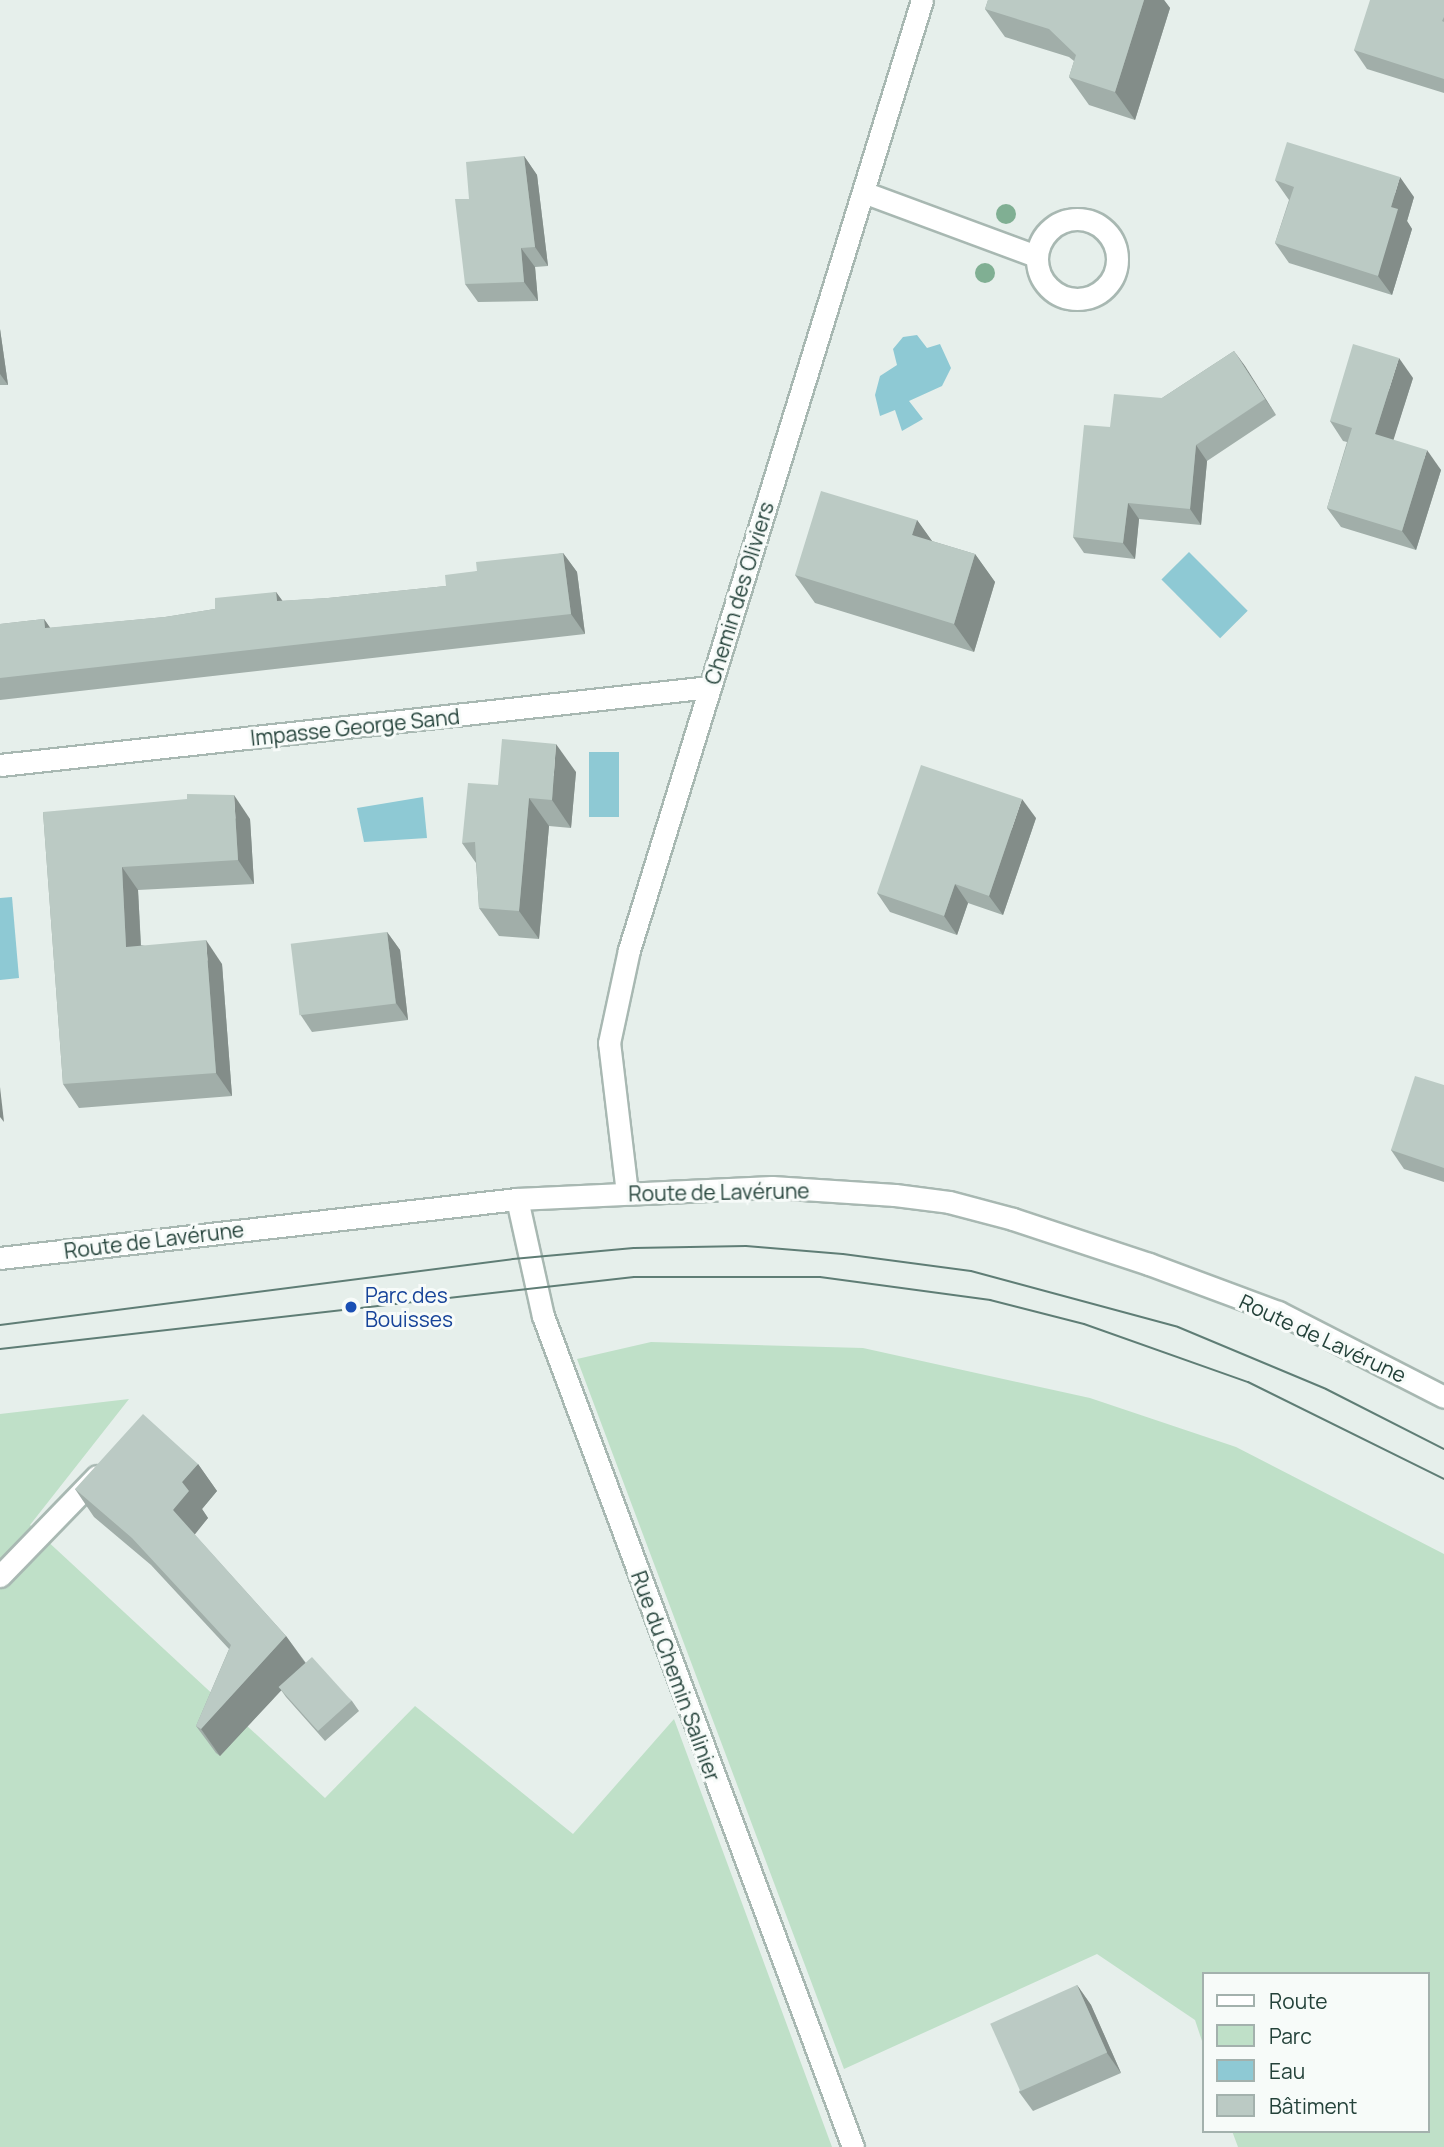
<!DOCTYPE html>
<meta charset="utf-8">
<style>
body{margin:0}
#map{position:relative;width:1444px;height:2147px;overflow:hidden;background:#e6efeb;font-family:Manrope,sans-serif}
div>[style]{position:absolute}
.green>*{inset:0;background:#bfe0c8}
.water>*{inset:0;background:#8ec9d4;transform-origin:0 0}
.roads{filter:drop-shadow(2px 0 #a8b8b2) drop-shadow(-2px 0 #a8b8b2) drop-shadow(0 2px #a8b8b2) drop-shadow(0 -2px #a8b8b2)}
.service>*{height:21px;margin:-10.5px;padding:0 10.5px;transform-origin:10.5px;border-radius:10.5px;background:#fff}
.service>.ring{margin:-10.5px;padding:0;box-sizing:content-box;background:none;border:21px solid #fff;border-radius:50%}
.minor>*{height:21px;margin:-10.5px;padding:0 10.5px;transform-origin:10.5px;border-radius:10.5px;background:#fff}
.secondary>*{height:21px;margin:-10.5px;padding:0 10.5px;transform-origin:10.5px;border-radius:10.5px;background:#fff}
.tram>*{height:2px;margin:-1px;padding:0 1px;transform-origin:1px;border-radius:1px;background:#5f7d75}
.trees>*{width:20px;height:20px;margin:-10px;border-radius:50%;background:#80af93}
.wall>*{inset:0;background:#a1aea9}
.shaded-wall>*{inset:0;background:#838d89}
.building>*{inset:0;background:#bbcac4;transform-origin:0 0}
.dots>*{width:19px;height:19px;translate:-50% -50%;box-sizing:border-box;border:4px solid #f7fbf9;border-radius:50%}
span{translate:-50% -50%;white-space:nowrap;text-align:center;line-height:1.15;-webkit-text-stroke:6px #f7fbf9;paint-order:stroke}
.street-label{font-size:21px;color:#24423a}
.transit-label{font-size:21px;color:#164399}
.left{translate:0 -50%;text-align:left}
.legend{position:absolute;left:1202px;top:1972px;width:228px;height:161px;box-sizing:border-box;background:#f7fbf9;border:2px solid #a3b1ad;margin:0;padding:9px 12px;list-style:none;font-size:21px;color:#24423a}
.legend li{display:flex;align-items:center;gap:14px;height:35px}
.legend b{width:35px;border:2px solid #a3b1ad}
</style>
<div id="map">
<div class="green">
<div style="clip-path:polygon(651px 1342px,863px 1348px,1090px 1398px,1236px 1447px,1444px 1554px,1444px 2147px,1238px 2147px,1232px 2131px,1428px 2131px,1428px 1974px,1204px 1974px,1204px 2047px,1195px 2020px,1097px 1954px,844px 2069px,577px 1359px)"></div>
<div style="clip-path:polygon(129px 1399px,30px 1525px,325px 1798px,415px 1706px,573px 1834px,674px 1719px,832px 2147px,0 2147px,0 1414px)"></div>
</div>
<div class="water">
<div style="clip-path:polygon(917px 335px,927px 348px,940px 344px,951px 368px,942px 386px,909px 401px,923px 419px,902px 431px,895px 410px,880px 416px,875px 395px,880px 376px,897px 365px,893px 349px,903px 337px)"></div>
<div style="left:1189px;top:552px;width:83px;height:39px;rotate:45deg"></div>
<div style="left:589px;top:752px;width:30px;height:65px"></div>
<div style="clip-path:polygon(423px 797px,427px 838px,364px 842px,357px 808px)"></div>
<div style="clip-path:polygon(12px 897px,19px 978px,0 980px,0 898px)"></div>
</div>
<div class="roads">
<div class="service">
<div style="left:863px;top:192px;width:184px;rotate:20.3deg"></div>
<div class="ring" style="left:1037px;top:219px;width:59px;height:59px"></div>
</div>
<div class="minor">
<div style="left:0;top:765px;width:714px;rotate:-6.27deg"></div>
<div style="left:627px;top:1193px;width:151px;rotate:-96.8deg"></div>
<div style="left:609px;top:1043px;width:95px;rotate:-77.9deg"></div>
<div style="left:629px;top:950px;width:994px;rotate:-72.86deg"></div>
<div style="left:517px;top:1199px;width:120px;rotate:77.5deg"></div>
<div style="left:543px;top:1316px;width:887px;rotate:69.54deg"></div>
<div style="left:0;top:1576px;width:139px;rotate:-45.9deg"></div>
</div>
<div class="secondary">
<div style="left:0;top:1258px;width:520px;rotate:-6.51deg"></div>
<div style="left:517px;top:1199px;width:255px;rotate:-2.7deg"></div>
<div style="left:772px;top:1187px;width:123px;rotate:3.7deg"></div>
<div style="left:895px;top:1195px;width:54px;rotate:7.4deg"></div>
<div style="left:949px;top:1202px;width:66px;rotate:14.9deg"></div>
<div style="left:1013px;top:1219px;width:143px;rotate:18.3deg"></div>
<div style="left:1149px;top:1264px;width:138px;rotate:20.4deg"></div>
<div style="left:1278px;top:1312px;width:186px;rotate:27.1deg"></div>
</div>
</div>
<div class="tram">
<div style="left:0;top:1325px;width:517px;rotate:-7.33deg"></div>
<div style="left:513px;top:1259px;width:121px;rotate:-5.2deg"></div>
<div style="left:634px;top:1248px;width:112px;rotate:-1deg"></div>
<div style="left:746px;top:1246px;width:97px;rotate:4.7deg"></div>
<div style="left:843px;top:1254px;width:129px;rotate:7.6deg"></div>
<div style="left:971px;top:1271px;width:214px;rotate:15.1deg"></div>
<div style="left:1178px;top:1327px;width:160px;rotate:22.7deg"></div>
<div style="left:1326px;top:1389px;width:132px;rotate:27deg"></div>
<div style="left:0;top:1349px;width:638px;rotate:-6.48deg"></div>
<div style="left:634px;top:1277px;width:186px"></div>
<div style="left:820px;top:1277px;width:172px;rotate:7.7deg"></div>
<div style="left:990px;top:1300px;width:97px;rotate:14.3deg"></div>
<div style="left:1084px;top:1324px;width:174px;rotate:19.5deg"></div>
<div style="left:1248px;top:1382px;width:219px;rotate:26.3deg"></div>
</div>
<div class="trees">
<div style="left:1006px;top:214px"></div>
<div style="left:985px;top:273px"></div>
</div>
<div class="wall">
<div style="clip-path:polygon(988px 0,1164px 0,1170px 8px,1135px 120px,1089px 105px,1069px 77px,1074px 61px,1069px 57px,1005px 37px,985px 9px)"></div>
<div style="clip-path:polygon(1444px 0,1444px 93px,1367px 69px,1354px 50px)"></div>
<div style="clip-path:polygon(524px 156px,537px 175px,548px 266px,535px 267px,538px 301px,478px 302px,465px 284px,469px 199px)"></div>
<div style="clip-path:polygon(1275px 180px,1414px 197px,1407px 221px,1412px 229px,1392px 295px,1289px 263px,1275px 243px,1289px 200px)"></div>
<div style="clip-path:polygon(0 329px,8px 385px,0 385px)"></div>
<div style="clip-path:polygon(1234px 351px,1276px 415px,1207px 461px,1201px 525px,1139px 519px,1135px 559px,1084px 553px,1073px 537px,1110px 427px,1162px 398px)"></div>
<div style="clip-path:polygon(1413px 378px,1393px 440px,1441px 470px,1416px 550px,1341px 527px,1327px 508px,1347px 442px,1343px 441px,1330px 421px)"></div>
<div style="clip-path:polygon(917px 520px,932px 541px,975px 554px,995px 582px,974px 652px,815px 603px,795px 575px)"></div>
<div style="clip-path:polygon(563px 553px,577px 572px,585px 634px,0 700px,0 624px,44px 619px,50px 628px,165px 617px,215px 609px,276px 592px,282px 601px,328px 598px,446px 586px,477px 571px)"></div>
<div style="clip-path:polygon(576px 772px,571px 828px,549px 826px,539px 939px,499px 936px,479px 908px,476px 863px,462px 843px,498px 785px)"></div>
<div style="clip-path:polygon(43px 812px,250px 819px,254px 884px,138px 890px,141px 945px,222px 964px,232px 1096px,79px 1108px,63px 1084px)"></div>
<div style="clip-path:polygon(1036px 818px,1003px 915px,968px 903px,957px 935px,890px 912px,877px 893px)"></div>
<div style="clip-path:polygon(387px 932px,400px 950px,408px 1020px,312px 1032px,300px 1014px)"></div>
<div style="clip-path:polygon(1444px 1085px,1444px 1182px,1404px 1169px,1391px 1150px)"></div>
<div style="clip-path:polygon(198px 1464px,217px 1491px,202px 1509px,208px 1518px,194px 1534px,286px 1636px,306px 1663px,352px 1701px,359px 1711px,325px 1741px,286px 1697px,281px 1690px,220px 1756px,216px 1753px,196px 1726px,229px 1649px,151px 1565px,94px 1517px,75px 1489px)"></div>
<div style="clip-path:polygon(1077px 1985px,1091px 2005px,1121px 2073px,1033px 2111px,1019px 2092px)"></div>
</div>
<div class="shaded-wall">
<div style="clip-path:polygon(1144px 0,1164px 0,1170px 8px,1135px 120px,1115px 92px)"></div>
<div style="clip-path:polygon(524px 156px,537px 175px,548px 266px,535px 247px)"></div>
<div style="clip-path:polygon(1400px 177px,1414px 197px,1407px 221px,1412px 229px,1392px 295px,1378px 276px,1391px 207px)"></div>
<div style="clip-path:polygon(521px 248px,535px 267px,538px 301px,524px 282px)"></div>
<div style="clip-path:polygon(0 329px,8px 385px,0 374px)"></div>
<div style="clip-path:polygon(1234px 351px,1245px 366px,1276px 415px,1265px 399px)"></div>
<div style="clip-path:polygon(1399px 358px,1413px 378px,1389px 454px,1375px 434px)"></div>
<div style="clip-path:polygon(1196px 445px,1207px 461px,1201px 525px,1190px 509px)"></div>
<div style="clip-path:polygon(1427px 450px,1441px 470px,1416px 550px,1402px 531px)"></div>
<div style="clip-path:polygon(1128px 503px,1139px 519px,1135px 559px,1123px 543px)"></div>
<div style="clip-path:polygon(917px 520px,937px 548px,912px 535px)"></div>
<div style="clip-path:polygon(563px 553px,577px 572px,585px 634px,571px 614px)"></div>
<div style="clip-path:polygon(975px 554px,995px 582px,974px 652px,954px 624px)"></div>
<div style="clip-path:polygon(276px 592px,290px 611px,277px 601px)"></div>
<div style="clip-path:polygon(44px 619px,58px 639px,45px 628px)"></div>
<div style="clip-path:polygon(556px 744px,576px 772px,571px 828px,552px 800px)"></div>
<div style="clip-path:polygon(234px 795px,250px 819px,254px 884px,238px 860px)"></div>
<div style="clip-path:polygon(529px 798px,549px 826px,539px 939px,519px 911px)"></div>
<div style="clip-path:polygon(1022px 799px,1036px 818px,1003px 915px,989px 896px)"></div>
<div style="clip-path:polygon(122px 867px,138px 890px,142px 970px,126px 947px)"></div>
<div style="clip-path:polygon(955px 884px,968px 903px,957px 935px,944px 916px)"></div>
<div style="clip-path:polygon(387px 932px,400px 950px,408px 1020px,396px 1003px)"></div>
<div style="clip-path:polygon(206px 940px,222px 964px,232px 1096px,216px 1073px)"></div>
<div style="clip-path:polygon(0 1087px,4px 1122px,0 1117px)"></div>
<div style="clip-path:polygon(198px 1464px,217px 1491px,202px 1509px,208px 1518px,192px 1538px,173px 1510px,182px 1482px)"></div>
<div style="clip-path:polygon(286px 1636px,306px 1664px,220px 1756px,201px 1729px)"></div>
<div style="clip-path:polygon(1077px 1985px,1091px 2005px,1121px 2073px,1107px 2053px)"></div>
</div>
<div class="building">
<div style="clip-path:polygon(988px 0,1144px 0,1115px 92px,1069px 77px,1076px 55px,1049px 29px,985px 9px)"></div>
<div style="clip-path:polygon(1370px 0,1444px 0,1444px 17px,1442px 21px,1444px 22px,1444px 79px,1354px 50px)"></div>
<div style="clip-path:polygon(1287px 142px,1400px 177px,1391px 207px,1398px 209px,1378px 276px,1275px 243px,1294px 187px,1275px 180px)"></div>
<div style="clip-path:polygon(524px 156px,535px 247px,521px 248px,524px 282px,465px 284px,455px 199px,469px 199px,466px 162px)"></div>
<div style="clip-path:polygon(1353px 344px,1399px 358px,1375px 434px,1427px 450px,1402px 531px,1327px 508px,1352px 428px,1330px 421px)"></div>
<div style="clip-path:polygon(1234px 351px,1265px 399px,1196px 445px,1190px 509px,1128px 503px,1123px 543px,1073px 537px,1084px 425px,1110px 427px,1114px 394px,1162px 398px)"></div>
<div style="clip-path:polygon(821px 491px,917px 520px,912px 535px,975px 554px,954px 624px,795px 575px)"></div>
<div style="clip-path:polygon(563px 553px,571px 614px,0 678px,0 624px,44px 619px,45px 628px,165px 617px,215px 609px,215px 598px,276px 592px,277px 601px,328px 598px,446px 586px,445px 575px,477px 571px,476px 562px)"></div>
<div style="clip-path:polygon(502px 739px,556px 744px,552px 800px,529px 798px,519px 911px,479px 908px,475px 842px,462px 843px,468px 783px,498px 785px)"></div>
<div style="clip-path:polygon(921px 765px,1022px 799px,989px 896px,955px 884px,944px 916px,877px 893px)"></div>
<div style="clip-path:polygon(187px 794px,234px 795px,238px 860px,122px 867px,126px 947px,206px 940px,216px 1073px,63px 1084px,43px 812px,187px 799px)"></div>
<div style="left:387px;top:932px;width:72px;height:97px;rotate:83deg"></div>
<div style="clip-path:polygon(1415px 1076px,1444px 1085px,1444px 1168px,1391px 1150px)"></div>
<div style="clip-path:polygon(143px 1414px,198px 1464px,182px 1482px,189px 1491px,173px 1510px,286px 1636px,201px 1729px,196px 1726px,231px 1645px,132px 1538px,75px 1489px)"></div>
<div style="left:312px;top:1657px;width:59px;height:45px;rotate:48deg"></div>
<div style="left:1077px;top:1985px;width:74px;height:95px;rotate:66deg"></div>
</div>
<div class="dots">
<div style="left:351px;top:1307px;background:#1a4fb4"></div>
</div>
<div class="street-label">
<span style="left:739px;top:593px;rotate:-73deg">Chemin des Oliviers</span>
<span style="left:355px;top:727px;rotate:-6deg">Impasse George Sand</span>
<span style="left:719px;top:1192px;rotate:-1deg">Route de Lavérune</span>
<span style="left:154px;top:1240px;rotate:-7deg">Route de Lavérune</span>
<span style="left:1323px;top:1338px;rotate:25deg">Route de Lavérune</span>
<span style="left:676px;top:1676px;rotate:70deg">Rue du Chemin Salinier</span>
</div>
<div class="transit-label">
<span class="left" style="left:365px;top:1307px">Parc des<br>Bouisses</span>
</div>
<ul class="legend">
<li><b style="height:9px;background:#fff"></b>Route</li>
<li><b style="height:19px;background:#bfe0c8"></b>Parc</li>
<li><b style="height:19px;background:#8ec9d4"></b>Eau</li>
<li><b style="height:19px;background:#bbcac4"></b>Bâtiment</li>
</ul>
</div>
